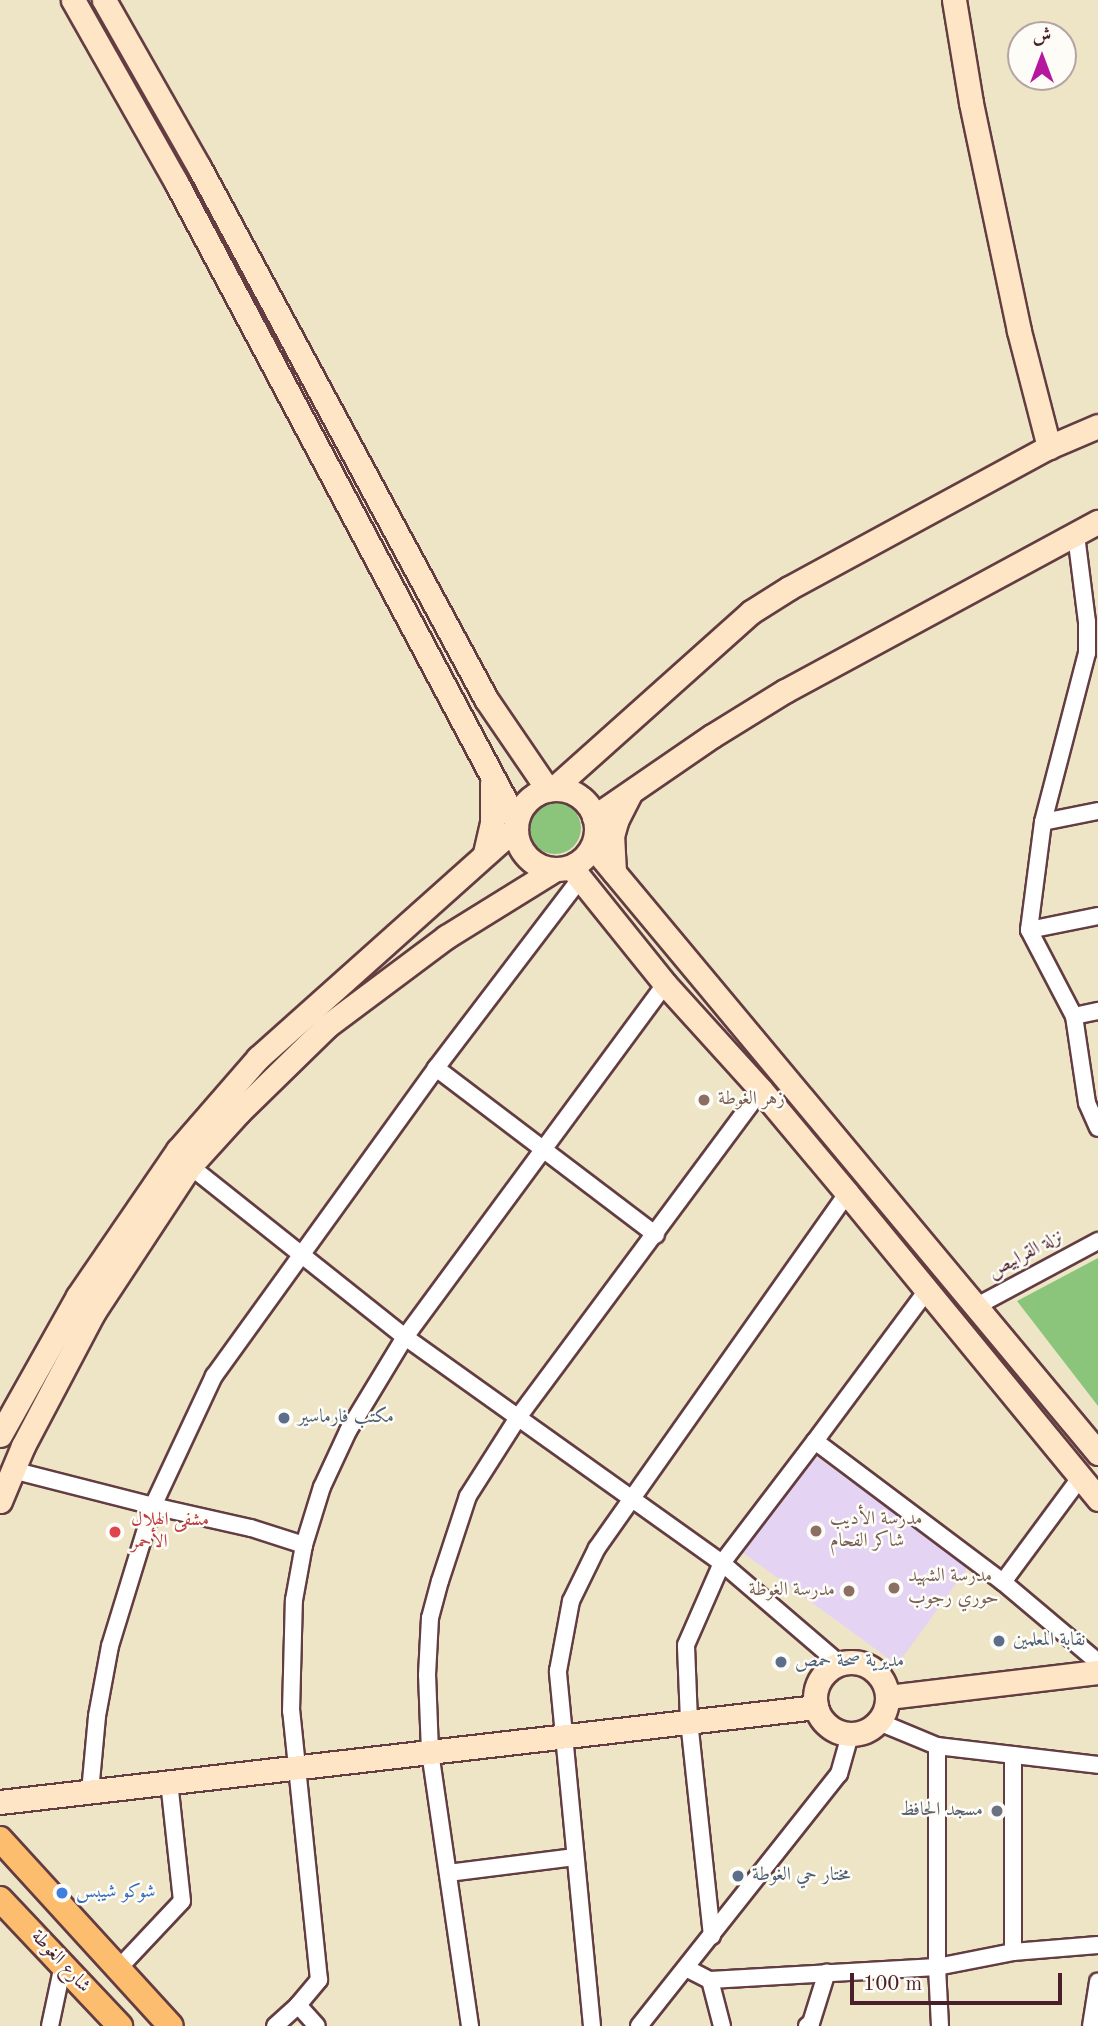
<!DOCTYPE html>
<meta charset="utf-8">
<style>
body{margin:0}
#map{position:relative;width:1098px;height:2026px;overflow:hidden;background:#eee5c7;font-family:"Old Standard TT",Amiri,serif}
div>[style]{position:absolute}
.built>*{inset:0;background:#e4d3f2;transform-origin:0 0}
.green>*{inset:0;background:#8ac57b}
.round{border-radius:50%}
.roads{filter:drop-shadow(2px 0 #633d42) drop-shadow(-2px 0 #633d42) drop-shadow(0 2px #633d42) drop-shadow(0 -2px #633d42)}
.minor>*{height:16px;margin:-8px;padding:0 8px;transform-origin:8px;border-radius:8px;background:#fff}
.secondary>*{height:23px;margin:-11.5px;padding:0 11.5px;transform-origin:11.5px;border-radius:11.5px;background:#fee5c5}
.secondary>.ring{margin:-11.5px;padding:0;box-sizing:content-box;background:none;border:23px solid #fee5c5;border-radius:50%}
.primary>*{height:24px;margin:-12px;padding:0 12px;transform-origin:12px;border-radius:12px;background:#fcbd6f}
.dots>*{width:19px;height:19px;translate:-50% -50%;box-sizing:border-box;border:4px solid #fdfcf7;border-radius:50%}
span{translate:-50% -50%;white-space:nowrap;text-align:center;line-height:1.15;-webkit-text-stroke:5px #fdfcf7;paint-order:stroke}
.education-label{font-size:19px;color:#785e54}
.left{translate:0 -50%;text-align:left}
.right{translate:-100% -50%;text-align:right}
.street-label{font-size:19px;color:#4a1f2b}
.service-label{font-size:19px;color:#4e5e75}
.health-label{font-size:19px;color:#be3a42}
.worship-label{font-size:19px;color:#5b616d}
.shop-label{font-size:19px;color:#366cbe}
.north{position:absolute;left:1007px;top:21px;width:70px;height:70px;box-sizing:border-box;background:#fdfcf7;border:2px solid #b5a4a5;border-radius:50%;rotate:0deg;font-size:19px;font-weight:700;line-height:28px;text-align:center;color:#4a1f2b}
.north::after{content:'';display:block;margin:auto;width:24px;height:32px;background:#b5179e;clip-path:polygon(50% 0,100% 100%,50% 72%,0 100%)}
.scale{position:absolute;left:850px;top:1973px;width:212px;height:32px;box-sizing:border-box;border:4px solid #4a1f2b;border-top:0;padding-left:9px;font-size:21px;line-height:24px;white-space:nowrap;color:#4a1f2b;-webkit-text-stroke:5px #fdfcf7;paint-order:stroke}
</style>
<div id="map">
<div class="built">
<div style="left:813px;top:1454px;width:192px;height:121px;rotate:36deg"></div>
</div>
<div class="green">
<div class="round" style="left:529px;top:802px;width:52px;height:52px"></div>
<div style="clip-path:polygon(1098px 1258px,1098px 1406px,1017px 1301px)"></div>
</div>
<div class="roads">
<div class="minor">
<div style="left:1076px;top:535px;width:88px;rotate:82.8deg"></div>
<div style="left:1087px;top:622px;width:31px;rotate:90deg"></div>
<div style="left:1087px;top:653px;width:175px;rotate:104.6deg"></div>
<div style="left:1043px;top:822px;width:109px;rotate:97.4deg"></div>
<div style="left:1029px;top:930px;width:97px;rotate:62.4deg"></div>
<div style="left:1074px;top:1016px;width:88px;rotate:81.5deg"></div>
<div style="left:1087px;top:1103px;width:27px;rotate:66deg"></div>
<div style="left:1043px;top:822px;width:56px;rotate:-11.3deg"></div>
<div style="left:1029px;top:930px;width:70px;rotate:-11.5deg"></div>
<div style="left:1074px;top:1016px;width:25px;rotate:-12deg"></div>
<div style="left:436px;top:1068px;width:276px;rotate:37.2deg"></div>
<div style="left:190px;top:1166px;width:275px;rotate:38.5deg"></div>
<div style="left:405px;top:1337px;width:389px;rotate:35.5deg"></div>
<div style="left:722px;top:1563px;width:155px;rotate:40.6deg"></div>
<div style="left:975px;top:1307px;width:140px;rotate:-28.2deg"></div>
<div style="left:815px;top:1441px;width:188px;rotate:-53.4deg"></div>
<div style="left:12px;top:1470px;width:146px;rotate:14.3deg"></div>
<div style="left:153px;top:1506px;width:144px;rotate:-64.9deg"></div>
<div style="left:214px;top:1376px;width:380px;rotate:-54.2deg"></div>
<div style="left:436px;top:1068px;width:239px;rotate:-52.7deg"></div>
<div style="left:1003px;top:1582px;width:129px;rotate:-53.5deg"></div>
<div style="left:879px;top:1722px;width:63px;rotate:22.5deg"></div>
<div style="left:937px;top:1746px;width:162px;rotate:6.7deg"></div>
<div style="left:937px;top:1746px;width:221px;rotate:90deg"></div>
<div style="left:937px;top:1967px;width:59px;rotate:87.1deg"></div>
<div style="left:1013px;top:1755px;width:197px;rotate:90deg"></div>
<div style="left:90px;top:1792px;width:76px;rotate:-84.7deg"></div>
<div style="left:97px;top:1716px;width:71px;rotate:-79.5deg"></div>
<div style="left:110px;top:1646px;width:146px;rotate:-72.9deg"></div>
<div style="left:153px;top:1506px;width:100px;rotate:12.7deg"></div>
<div style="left:251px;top:1528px;width:56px;rotate:17.8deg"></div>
<div style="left:448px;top:1873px;width:128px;rotate:-7.2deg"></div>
<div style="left:712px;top:1936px;width:216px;rotate:-96.1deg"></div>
<div style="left:689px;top:1721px;width:76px;rotate:-92.3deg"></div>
<div style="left:686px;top:1645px;width:90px;rotate:-66.3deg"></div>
<div style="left:722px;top:1563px;width:153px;rotate:-52.7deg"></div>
<div style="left:815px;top:1441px;width:235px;rotate:36.9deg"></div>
<div style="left:1003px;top:1582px;width:124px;rotate:40.1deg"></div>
<div style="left:686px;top:1968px;width:27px;rotate:27deg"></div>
<div style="left:710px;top:1980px;width:227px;rotate:-3.3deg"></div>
<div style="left:937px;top:1967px;width:77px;rotate:-11.2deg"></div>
<div style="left:1013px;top:1952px;width:85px;rotate:-4.7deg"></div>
<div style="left:118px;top:1969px;width:93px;rotate:-46.7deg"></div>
<div style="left:182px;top:1901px;width:120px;rotate:-96.2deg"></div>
<div style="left:710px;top:1980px;width:48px;rotate:75.4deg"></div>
<div style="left:298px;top:2005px;width:28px;rotate:48deg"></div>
<div style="left:50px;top:2026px;width:62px;rotate:-78deg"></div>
<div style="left:275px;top:2026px;width:31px;rotate:-42deg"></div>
<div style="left:298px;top:2005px;width:33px;rotate:-50deg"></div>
<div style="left:319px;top:1980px;width:270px;rotate:-95.9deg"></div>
<div style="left:291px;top:1711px;width:111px;rotate:-88.5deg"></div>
<div style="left:294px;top:1600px;width:56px;rotate:-79.7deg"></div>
<div style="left:304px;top:1545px;width:61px;rotate:-72.8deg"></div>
<div style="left:322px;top:1487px;width:62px;rotate:-65.1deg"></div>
<div style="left:348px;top:1431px;width:110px;rotate:-58.8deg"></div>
<div style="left:405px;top:1337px;width:438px;rotate:-53.6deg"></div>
<div style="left:470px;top:2026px;width:277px;rotate:-98.3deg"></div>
<div style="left:430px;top:1752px;width:77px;rotate:-92.2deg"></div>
<div style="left:427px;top:1675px;width:57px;rotate:-87deg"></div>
<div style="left:430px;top:1618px;width:38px;rotate:-75deg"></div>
<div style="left:440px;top:1581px;width:89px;rotate:-71.8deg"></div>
<div style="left:468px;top:1496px;width:95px;rotate:-57.5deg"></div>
<div style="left:519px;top:1416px;width:406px;rotate:-53.4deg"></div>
<div style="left:592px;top:2026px;width:357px;rotate:-95.5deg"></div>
<div style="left:558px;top:1671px;width:71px;rotate:-79.5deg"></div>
<div style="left:571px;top:1601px;width:59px;rotate:-63.9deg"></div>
<div style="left:597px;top:1548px;width:434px;rotate:-54.8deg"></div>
<div style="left:639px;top:2026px;width:322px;rotate:-51.6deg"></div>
<div style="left:839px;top:1774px;width:41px;rotate:-74.2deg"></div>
<div style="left:807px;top:2026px;width:5px;rotate:-37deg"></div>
<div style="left:811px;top:2023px;width:53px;rotate:-72.6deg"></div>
<div style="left:1091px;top:2026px;width:45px;rotate:-81deg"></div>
</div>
<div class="secondary">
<div style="left:73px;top:0;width:209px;rotate:60.5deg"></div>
<div style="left:176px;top:182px;width:724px;rotate:61.98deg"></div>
<div style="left:104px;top:0;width:192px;rotate:60.4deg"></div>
<div style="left:199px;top:167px;width:604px;rotate:61.65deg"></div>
<div style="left:486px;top:699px;width:110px;rotate:55.7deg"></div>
<div style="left:954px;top:0;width:104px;rotate:80.6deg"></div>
<div style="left:971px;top:103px;width:233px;rotate:78.1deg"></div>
<div style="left:1019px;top:331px;width:120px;rotate:75.5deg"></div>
<div class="ring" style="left:516px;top:789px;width:57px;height:57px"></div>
<div style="left:553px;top:789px;width:266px;rotate:-41.8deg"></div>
<div style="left:751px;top:612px;width:45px;rotate:-32.3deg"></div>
<div style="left:789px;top:588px;width:296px;rotate:-28.5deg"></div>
<div style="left:1049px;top:447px;width:53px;rotate:-23.2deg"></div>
<div style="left:594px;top:817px;width:143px;rotate:-34.5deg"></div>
<div style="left:712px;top:736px;width:86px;rotate:-31.7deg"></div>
<div style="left:785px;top:691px;width:356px;rotate:-28.4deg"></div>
<div style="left:593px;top:847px;width:789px;rotate:50.19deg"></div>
<div style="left:485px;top:853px;width:32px;rotate:-77deg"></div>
<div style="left:492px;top:822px;width:39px;rotate:-90deg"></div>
<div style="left:571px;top:867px;width:150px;rotate:51.2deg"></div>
<div style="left:665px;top:984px;width:143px;rotate:47.8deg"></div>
<div style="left:761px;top:1090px;width:134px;rotate:50.1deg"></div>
<div style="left:847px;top:1193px;width:396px;rotate:50.6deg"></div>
<div style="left:614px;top:872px;width:36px;rotate:-93deg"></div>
<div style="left:612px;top:836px;width:18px;rotate:-74deg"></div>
<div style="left:617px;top:819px;width:27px;rotate:-63deg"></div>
<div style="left:0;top:1435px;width:159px;rotate:-60.7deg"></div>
<div style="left:78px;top:1296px;width:177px;rotate:-55.6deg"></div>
<div style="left:178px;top:1150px;width:122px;rotate:-49deg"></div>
<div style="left:258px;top:1058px;width:346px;rotate:-41.8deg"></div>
<div style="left:0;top:1501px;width:60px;rotate:-67.3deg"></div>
<div style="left:23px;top:1446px;width:150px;rotate:-62.2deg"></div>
<div style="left:93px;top:1313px;width:176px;rotate:-56.6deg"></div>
<div style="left:190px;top:1166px;width:73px;rotate:-47.8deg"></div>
<div style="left:239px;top:1112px;width:123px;rotate:-44.3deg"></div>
<div style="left:327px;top:1026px;width:149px;rotate:-36.8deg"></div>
<div style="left:446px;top:937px;width:127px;rotate:-31.8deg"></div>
<div class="ring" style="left:815px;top:1662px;width:49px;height:49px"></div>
<div style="left:888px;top:1697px;width:211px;rotate:-6.8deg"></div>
<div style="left:0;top:1802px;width:822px;rotate:-6.64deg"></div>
</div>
<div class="primary">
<div style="left:0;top:1839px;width:253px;rotate:47.6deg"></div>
<div style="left:0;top:1899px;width:175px;rotate:46.6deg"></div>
</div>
</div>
<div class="dots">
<div style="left:704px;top:1100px;background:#8d6e63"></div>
<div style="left:284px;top:1418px;background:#5c6f8a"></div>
<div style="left:816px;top:1531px;background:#8d6e63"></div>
<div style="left:115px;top:1532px;background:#e0444e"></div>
<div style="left:894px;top:1588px;background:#8d6e63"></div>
<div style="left:849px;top:1591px;background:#8d6e63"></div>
<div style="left:999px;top:1641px;background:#5c6f8a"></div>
<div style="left:781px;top:1662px;background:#5c6f8a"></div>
<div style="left:997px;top:1811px;background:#6b7280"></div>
<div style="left:738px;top:1876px;background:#5c6f8a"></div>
<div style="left:62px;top:1893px;background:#3f7fe0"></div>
</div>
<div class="education-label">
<span class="left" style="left:718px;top:1100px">زهر الغوطة</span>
<span class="left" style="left:830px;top:1531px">مدرسة الأديب<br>شاكر الفحام</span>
<span class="left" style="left:908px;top:1588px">مدرسة الشهيد<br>حوري رجوب</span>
<span class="right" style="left:835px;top:1591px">مدرسة الغوطة</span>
</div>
<div class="street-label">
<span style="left:1026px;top:1255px;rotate:-28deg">نزلة القرابيص</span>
<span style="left:60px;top:1962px;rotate:47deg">شارع الغوطة</span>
</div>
<div class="service-label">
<span class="left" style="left:298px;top:1418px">مكتب فارماسير</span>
<span class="left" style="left:1013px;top:1641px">نقابة المعلمين</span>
<span class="left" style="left:795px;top:1662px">مديرية صحة حمص</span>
<span class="left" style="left:752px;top:1876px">مختار حي الغوطة</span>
</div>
<div class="health-label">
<span class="left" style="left:131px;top:1532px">مشفى الهلال<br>الأحمر</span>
</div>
<div class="worship-label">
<span class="right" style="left:983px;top:1811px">مسجد الحافظ</span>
</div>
<div class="shop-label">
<span class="left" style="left:76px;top:1893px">شوكو شيبس</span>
</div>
<div class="north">ش</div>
<div class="scale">100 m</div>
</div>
